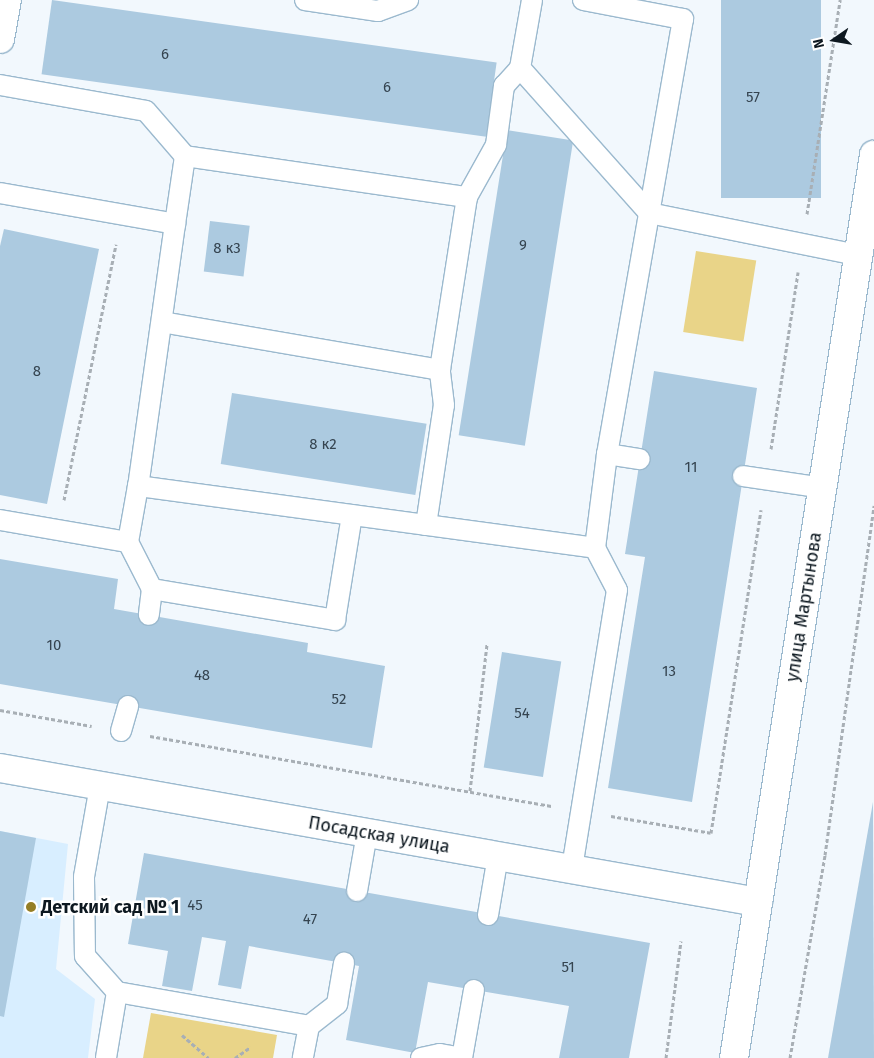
<!DOCTYPE html>
<meta charset="utf-8">
<style>
body{margin:0}
#map{position:relative;width:874px;height:1058px;overflow:hidden;background:#f2f8fd;font-family:"Fira Sans",sans-serif}
div>[style]{position:absolute}
.built>*{inset:0;background:#d8eeff}
.green>*{inset:0;background:#e9d488;transform-origin:0 0}
.building>*{inset:0;background:#accae0;transform-origin:0 0}
.path>*{height:3px;margin-top:-1.5px;transform-origin:0;background:repeating-linear-gradient(90deg,#a8afb5 0 4px,transparent 0 6.5px)}
.roads{filter:drop-shadow(1px 0 #9bb9ce) drop-shadow(-1px 0 #9bb9ce) drop-shadow(0 1px #9bb9ce) drop-shadow(0 -1px #9bb9ce)}
.service>*{height:20px;margin:-10px;padding:0 10px;transform-origin:10px;border-radius:10px;background:#fff}
.minor>*{height:28px;margin:-14px;padding:0 14px;transform-origin:14px;border-radius:14px;background:#fff}
.secondary>*{height:28px;margin:-14px;padding:0 14px;transform-origin:14px;border-radius:14px;background:#fff}
.dots>*{width:14px;height:14px;translate:-50% -50%;box-sizing:border-box;border:2px solid #fff;border-radius:50%}
span{translate:-50% -50%;white-space:nowrap;text-align:center;line-height:1.15;-webkit-text-stroke:5px #fff;paint-order:stroke}
.number-label{font-size:15px;color:#354450}
.number-label span{-webkit-text-stroke-width:0}
.street-label{font-size:18px;color:#0d1820}
.poi-label{font-size:18px;color:#0d1820;font-weight:700}
.left{translate:0 -50%;text-align:left}
.north{position:absolute;left:809px;top:15px;width:50px;height:50px;-webkit-text-stroke:4px #fff;paint-order:stroke;rotate:257deg;font-size:14px;font-weight:700;line-height:20px;text-align:center;color:#0d1820}
.north::after{content:'';display:block;margin:auto;width:18px;height:22px;background:#0d1820;clip-path:polygon(50% 0,100% 100%,50% 72%,0 100%)}
</style>
<div id="map">
<div class="built">
<div style="clip-path:polygon(0 831px,68px 844px,56px 969px,95px 999px,88px 1058px,0 1058px)"></div>
</div>
<div class="green">
<div style="left:696px;top:251px;width:61px;height:82px;rotate:9deg"></div>
<div style="clip-path:polygon(151px 1013px,277px 1035px,273px 1058px,143px 1058px)"></div>
</div>
<div class="building">
<div style="left:52px;top:0;width:449px;height:75px;rotate:8deg"></div>
<div style="left:721px;top:0;width:100px;height:198px"></div>
<div style="left:507px;top:130px;width:67px;height:309px;rotate:9deg"></div>
<div style="left:210px;top:221px;width:40px;height:51px;rotate:7deg"></div>
<div style="clip-path:polygon(4px 229px,99px 249px,47px 504px,0 495px,0 246px)"></div>
<div style="clip-path:polygon(654px 371px,757px 388px,692px 802px,608px 788px,645px 557px,625px 554px)"></div>
<div style="left:232px;top:393px;width:197px;height:72px;rotate:9deg"></div>
<div style="clip-path:polygon(0 559px,118px 579px,114px 609px,308px 643px,307px 652px,385px 666px,372px 748px,0 684px)"></div>
<div style="left:502px;top:652px;width:60px;height:117px;rotate:9deg"></div>
<div style="clip-path:polygon(873px 802px,874px 1058px,828px 1058px)"></div>
<div style="clip-path:polygon(0 831px,36px 838px,4px 1017px,0 1016px)"></div>
<div style="clip-path:polygon(144px 853px,650px 943px,629px 1058px,559px 1058px,569px 1006px,428px 982px,415px 1053px,346px 1040px,359px 966px,249px 946px,241px 989px,218px 985px,226px 941px,202px 937px,192px 991px,162px 986px,168px 951px,128px 944px)"></div>
</div>
<div class="path">
<div style="left:807px;top:214px;width:217px;rotate:-81.2deg"></div>
<div style="left:771px;top:449px;width:179px;rotate:-81.3deg"></div>
<div style="left:64px;top:500px;width:261px;rotate:-78.5deg"></div>
<div style="left:0;top:710px;width:93px;rotate:9.9deg"></div>
<div style="left:150px;top:736px;width:409px;rotate:9.9deg"></div>
<div style="left:470px;top:791px;width:148px;rotate:-83.4deg"></div>
<div style="left:611px;top:816px;width:101px;rotate:9.6deg"></div>
<div style="left:711px;top:833px;width:327px;rotate:-81.2deg"></div>
<div style="left:182px;top:1035px;width:35px;rotate:41deg"></div>
<div style="left:235px;top:1058px;width:19px;rotate:-35deg"></div>
<div style="left:666px;top:1058px;width:118px;rotate:-82.7deg"></div>
<div style="left:790px;top:1058px;width:206px;rotate:-80.2deg"></div>
<div style="left:825px;top:855px;width:353px;rotate:-82deg"></div>
</div>
<div class="roads">
<div class="service">
<div style="left:305px;top:0;width:74px;rotate:8.6deg"></div>
<div style="left:378px;top:11px;width:32px;rotate:-20deg"></div>
<div style="left:532px;top:0;width:69px;rotate:100deg"></div>
<div style="left:520px;top:68px;width:194px;rotate:48.3deg"></div>
<div style="left:649px;top:213px;width:213px;rotate:11.4deg"></div>
<div style="left:583px;top:0;width:102px;rotate:10.8deg"></div>
<div style="left:683px;top:19px;width:442px;rotate:99.9deg"></div>
<div style="left:0;top:85px;width:148px;rotate:10.1deg"></div>
<div style="left:146px;top:111px;width:60px;rotate:49.1deg"></div>
<div style="left:185px;top:156px;width:285px;rotate:8.3deg"></div>
<div style="left:467px;top:197px;width:175px;rotate:98.9deg"></div>
<div style="left:440px;top:370px;width:282px;rotate:-170.2deg"></div>
<div style="left:0;top:193px;width:178px;rotate:10deg"></div>
<div style="left:175px;top:224px;width:265px;rotate:98deg"></div>
<div style="left:467px;top:197px;width:60px;rotate:-60.9deg"></div>
<div style="left:496px;top:145px;width:60px;rotate:-82.3deg"></div>
<div style="left:504px;top:86px;width:24px;rotate:-48deg"></div>
<div style="left:175px;top:224px;width:69px;rotate:-81.6deg"></div>
<div style="left:743px;top:476px;width:81px;rotate:8.5deg"></div>
<div style="left:0;top:520px;width:130px;rotate:9.8deg"></div>
<div style="left:128px;top:542px;width:53px;rotate:62.9deg"></div>
<div style="left:152px;top:589px;width:26px;rotate:97deg"></div>
<div style="left:426px;top:525px;width:121px;rotate:-81.5deg"></div>
<div style="left:444px;top:405px;width:35px;rotate:-97deg"></div>
<div style="left:128px;top:542px;width:57px;rotate:-79.9deg"></div>
<div style="left:138px;top:486px;width:461px;rotate:7.7deg"></div>
<div style="left:595px;top:548px;width:47px;rotate:62.4deg"></div>
<div style="left:617px;top:590px;width:283px;rotate:99.2deg"></div>
<div style="left:595px;top:548px;width:95px;rotate:-82.7deg"></div>
<div style="left:607px;top:454px;width:33px;rotate:9deg"></div>
<div style="left:152px;top:589px;width:186px;rotate:9.6deg"></div>
<div style="left:335px;top:620px;width:106px;rotate:-80.8deg"></div>
<div style="left:121px;top:731px;width:26px;rotate:-74deg"></div>
<div style="left:100px;top:786px;width:92px;rotate:100deg"></div>
<div style="left:84px;top:877px;width:79px;rotate:89.3deg"></div>
<div style="left:85px;top:956px;width:48px;rotate:48.4deg"></div>
<div style="left:117px;top:992px;width:67px;rotate:99.5deg"></div>
<div style="left:357px;top:891px;width:59px;rotate:-80.2deg"></div>
<div style="left:488px;top:915px;width:60px;rotate:-80.4deg"></div>
<div style="left:117px;top:992px;width:195px;rotate:10deg"></div>
<div style="left:309px;top:1026px;width:33px;rotate:101deg"></div>
<div style="left:309px;top:1026px;width:36px;rotate:-38deg"></div>
<div style="left:337px;top:1004px;width:42px;rotate:-80.3deg"></div>
<div style="left:421px;top:1058px;width:19px;rotate:-12deg"></div>
<div style="left:440px;top:1054px;width:22px;rotate:10deg"></div>
<div style="left:462px;top:1058px;width:69px;rotate:-80deg"></div>
</div>
<div class="minor">
<div style="left:0;top:39px;width:40px;rotate:-80deg"></div>
<div style="left:0;top:768px;width:770px;rotate:10.03deg"></div>
</div>
<div class="secondary">
<div style="left:734px;top:1058px;width:914px;rotate:-81.19deg"></div>
</div>
</div>
<div class="dots">
<div style="left:31px;top:907px;background:#957e25"></div>
</div>
<div class="number-label">
<span style="left:165px;top:55px">6</span>
<span style="left:387px;top:88px">6</span>
<span style="left:753px;top:98px">57</span>
<span style="left:523px;top:246px">9</span>
<span style="left:227px;top:249px">8 к3</span>
<span style="left:37px;top:372px">8</span>
<span style="left:323px;top:445px">8 к2</span>
<span style="left:691px;top:468px">11</span>
<span style="left:54px;top:646px">10</span>
<span style="left:669px;top:672px">13</span>
<span style="left:202px;top:676px">48</span>
<span style="left:339px;top:700px">52</span>
<span style="left:522px;top:714px">54</span>
<span style="left:195px;top:906px">45</span>
<span style="left:310px;top:920px">47</span>
<span style="left:568px;top:968px">51</span>
</div>
<div class="street-label">
<span style="left:804px;top:607px;rotate:-81deg">улица Мартынова</span>
<span style="left:379px;top:835px;rotate:10deg">Посадская улица</span>
</div>
<div class="poi-label">
<span class="left" style="left:41px;top:907px">Детский сад № 1</span>
</div>
<div class="north">N</div>
</div>
